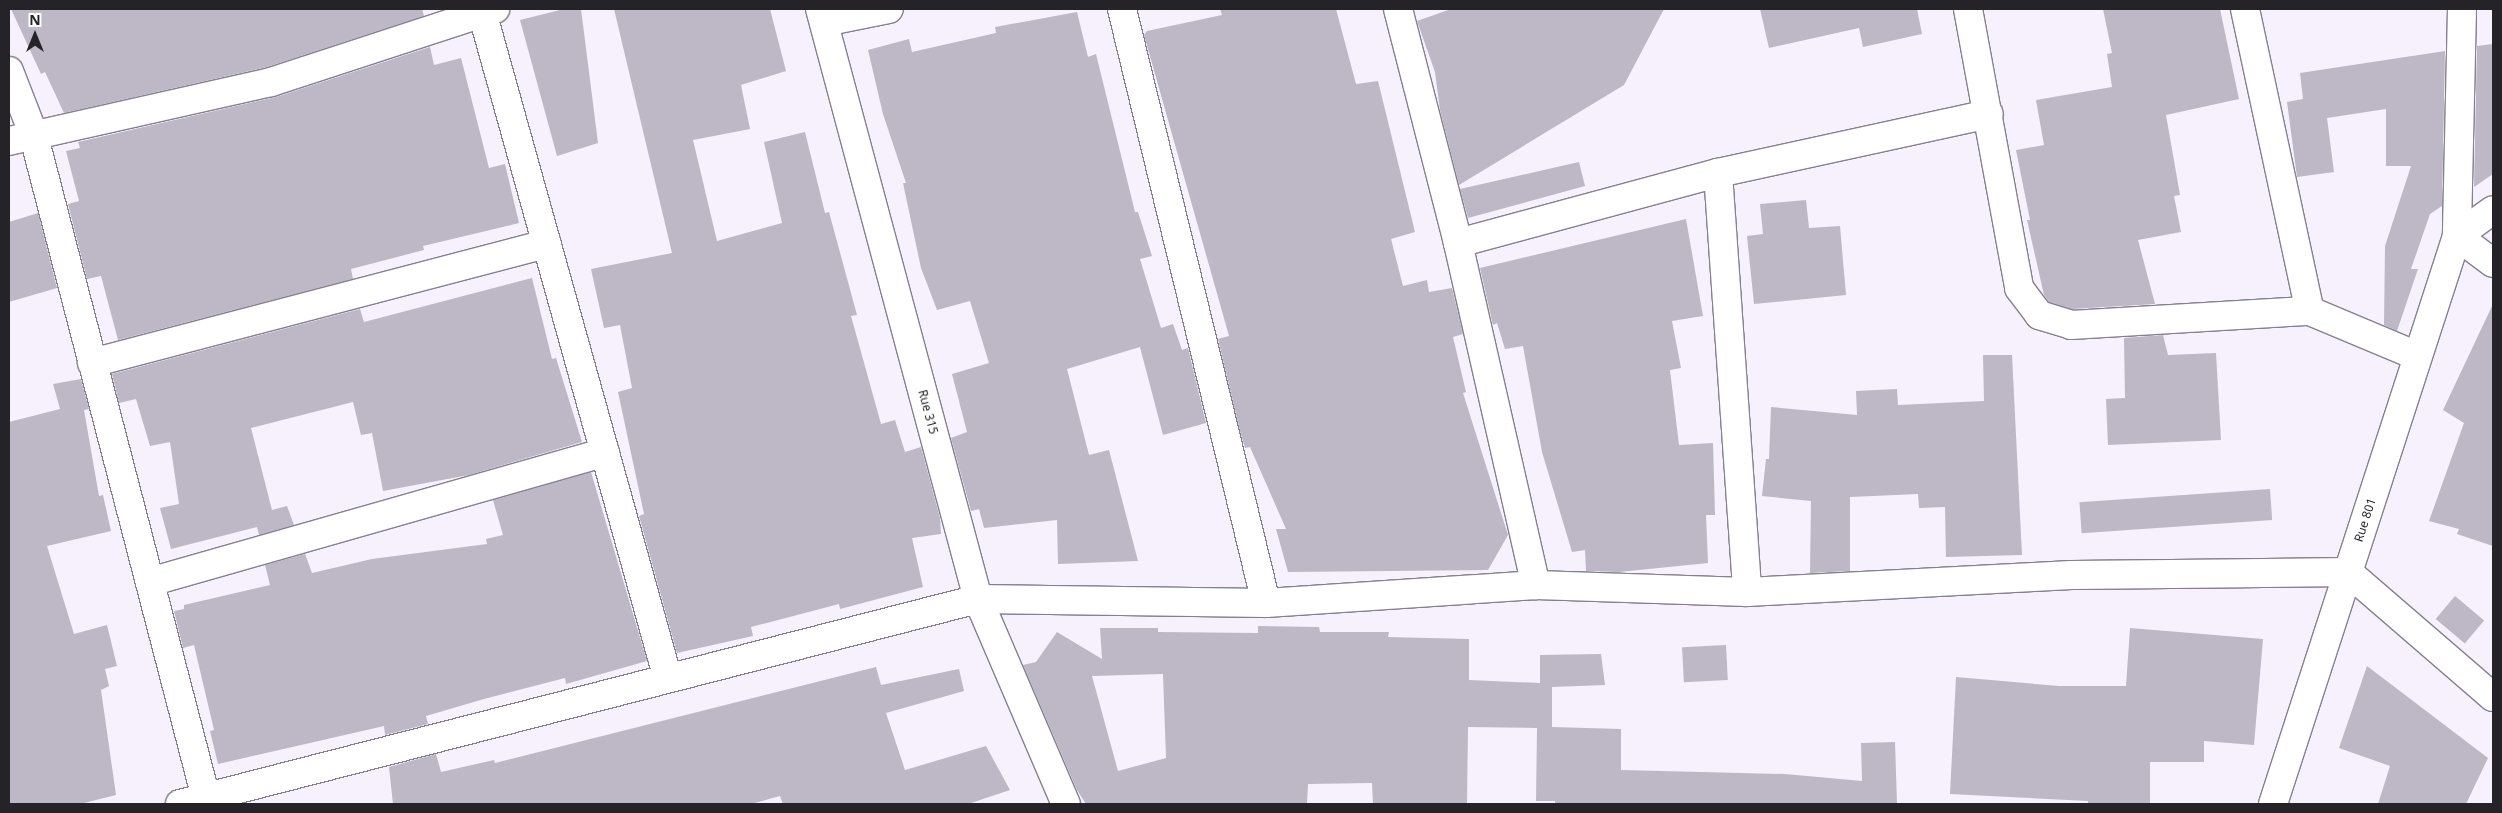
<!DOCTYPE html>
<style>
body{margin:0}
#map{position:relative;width:2502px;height:813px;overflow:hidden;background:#f6f1fd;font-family:"Noto Sans",sans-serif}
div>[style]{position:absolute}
.building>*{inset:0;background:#bdb7c6;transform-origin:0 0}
.roads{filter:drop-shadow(1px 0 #86808e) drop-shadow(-1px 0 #86808e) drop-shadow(0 1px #86808e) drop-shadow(0 -1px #86808e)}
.street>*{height:28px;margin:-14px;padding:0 14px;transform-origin:14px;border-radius:14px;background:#fff}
.secondary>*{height:28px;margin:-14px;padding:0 14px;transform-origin:14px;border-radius:14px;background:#fff}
span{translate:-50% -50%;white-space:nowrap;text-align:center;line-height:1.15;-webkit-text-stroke:4px #fff;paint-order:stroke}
.street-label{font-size:12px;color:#252328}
.frame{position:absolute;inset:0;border:10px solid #252328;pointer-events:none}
.north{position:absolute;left:10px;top:10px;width:50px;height:50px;-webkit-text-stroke:4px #fff;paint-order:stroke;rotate:0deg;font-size:14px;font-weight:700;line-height:20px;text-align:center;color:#252328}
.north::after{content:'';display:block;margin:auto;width:18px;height:22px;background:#252328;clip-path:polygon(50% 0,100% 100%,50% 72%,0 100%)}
</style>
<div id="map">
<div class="building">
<div style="clip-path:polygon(11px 9px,422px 9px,424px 16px,267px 67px,64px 113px,45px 72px,41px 74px)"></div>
<div style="clip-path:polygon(564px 9px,581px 9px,598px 143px,557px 156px,520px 20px)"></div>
<div style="clip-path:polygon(614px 9px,770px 9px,786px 71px,741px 85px,750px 129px,693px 140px,717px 241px,782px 223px,764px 142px,805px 132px,825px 213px,829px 212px,857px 315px,851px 316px,881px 424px,895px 420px,905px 452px,921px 447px,940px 518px,941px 534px,912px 538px,923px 587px,840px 609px,839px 604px,751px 627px,753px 636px,677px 653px,639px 516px,644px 514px,618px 392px,632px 388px,620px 325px,604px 328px,591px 269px,672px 253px)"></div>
<div style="clip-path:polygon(1220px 9px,1336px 9px,1356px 84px,1378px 81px,1415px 232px,1391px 239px,1403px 286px,1427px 280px,1429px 292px,1452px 288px,1463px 334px,1453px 337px,1466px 392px,1463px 393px,1508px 535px,1488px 570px,1288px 572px,1276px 529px,1286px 529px,1250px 447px,1245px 448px,1240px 431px,1218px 339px,1229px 336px,1144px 35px,1147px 31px,1222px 15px)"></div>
<div style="clip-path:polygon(1451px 9px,1664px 9px,1624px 85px,1459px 185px,1440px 110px,1435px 72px,1417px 21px)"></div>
<div style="clip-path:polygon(1760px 9px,1917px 9px,1922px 34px,1863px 47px,1859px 28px,1769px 48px)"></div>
<div style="clip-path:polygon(2103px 9px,2220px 9px,2239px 99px,2166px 115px,2180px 195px,2174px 196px,2181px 232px,2138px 240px,2155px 304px,2071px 309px,2049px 302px,2044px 295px,2027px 220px,2030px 220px,2016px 150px,2044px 145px,2036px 100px,2112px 87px,2107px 54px,2112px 53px)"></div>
<div style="clip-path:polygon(1077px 12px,1088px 57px,1096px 54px,1135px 212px,1138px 212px,1152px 256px,1140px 259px,1161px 328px,1173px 324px,1182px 350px,1188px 348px,1206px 423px,1163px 435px,1140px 347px,1067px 369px,1089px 455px,1109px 450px,1138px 561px,1058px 564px,1057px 520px,984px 528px,979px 509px,971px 511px,951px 438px,967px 432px,952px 374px,989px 363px,970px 301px,937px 310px,921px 268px,903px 183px,906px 183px,883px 114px,868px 50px,909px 39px,912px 52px,996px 33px,995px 27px)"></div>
<div style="clip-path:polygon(2493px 44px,2493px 174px,2474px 187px,2477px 46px)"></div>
<div style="clip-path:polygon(430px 47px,434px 65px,461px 58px,489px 168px,505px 164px,519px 223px,423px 246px,424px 250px,351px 269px,353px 279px,118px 340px,101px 276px,87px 279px,68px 204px,79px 201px,66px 151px,80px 148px,78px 142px,276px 97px)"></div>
<div style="clip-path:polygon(2445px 51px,2442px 206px,2430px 214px,2411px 269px,2418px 269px,2397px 331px,2384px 325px,2385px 246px,2411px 166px,2386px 166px,2386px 109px,2327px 118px,2334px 172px,2297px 177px,2287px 102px,2303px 99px,2300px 73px)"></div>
<div style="clip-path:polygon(1579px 162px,1585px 186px,1468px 218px,1460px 189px)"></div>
<div style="clip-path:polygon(1806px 200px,1809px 228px,1840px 226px,1846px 295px,1754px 304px,1747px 236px,1763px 234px,1760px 204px)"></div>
<div style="clip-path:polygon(38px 213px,57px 288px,9px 302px,9px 222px)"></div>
<div style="clip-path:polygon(1686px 219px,1703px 316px,1672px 321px,1681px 368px,1670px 370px,1679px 445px,1713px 443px,1715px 515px,1706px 515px,1708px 563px,1619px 572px,1586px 571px,1585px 550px,1572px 552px,1542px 452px,1523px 346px,1505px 349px,1497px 323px,1493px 325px,1480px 268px)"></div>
<div style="clip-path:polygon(532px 278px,552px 359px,556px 358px,582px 442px,469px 475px,383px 491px,372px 433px,361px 435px,353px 402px,251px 428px,272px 510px,287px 506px,294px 525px,259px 535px,257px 527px,171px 549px,160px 508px,179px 504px,170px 442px,150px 446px,136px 399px,119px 403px,112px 374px,360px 309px,364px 322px)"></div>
<div style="clip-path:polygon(2493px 304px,2493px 546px,2457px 534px,2459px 529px,2429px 521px,2464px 423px,2443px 410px)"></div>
<div style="clip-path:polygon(2163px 335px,2168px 355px,2216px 353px,2221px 440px,2108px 445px,2106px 399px,2125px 398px,2124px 338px)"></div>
<div style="clip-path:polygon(1983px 355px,2012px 355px,2022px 555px,1946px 557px,1945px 507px,1919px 508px,1918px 494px,1850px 497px,1850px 571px,1810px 573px,1811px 501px,1762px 496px,1766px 459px,1769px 459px,1771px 407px,1857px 415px,1856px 391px,1897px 389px,1898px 405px,1984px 401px)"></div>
<div style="clip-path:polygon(81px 379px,89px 409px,84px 410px,99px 496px,103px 495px,111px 531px,47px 546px,74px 634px,107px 625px,117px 666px,105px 669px,109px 686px,101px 690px,116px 795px,80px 804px,9px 804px,9px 422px,60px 409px,53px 384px)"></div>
<div style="clip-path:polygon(591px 472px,647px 661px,566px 684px,565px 678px,484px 699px,426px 716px,428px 724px,385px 735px,384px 726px,218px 764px,210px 731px,214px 730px,194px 645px,183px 648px,174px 611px,184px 609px,184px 605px,270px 585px,265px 565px,305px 554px,312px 573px,372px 559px,487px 544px,486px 539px,503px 535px,493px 500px)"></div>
<div style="left:2270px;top:489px;width:31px;height:191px;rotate:86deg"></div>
<div style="left:2455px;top:596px;width:38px;height:30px;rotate:40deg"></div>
<div style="clip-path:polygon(evenodd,1258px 626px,1319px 627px,1320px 632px,1389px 632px,1388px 637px,1469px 639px,1469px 680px,1540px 683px,1540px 655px,1601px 654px,1605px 685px,1552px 687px,1552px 727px,1621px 729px,1621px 770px,1785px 774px,1862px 781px,1861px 743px,1895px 742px,1897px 804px,1555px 804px,1555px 801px,1536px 801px,1537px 728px,1468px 727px,1467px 804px,1373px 804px,1372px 783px,1308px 784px,1307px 804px,1086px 804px,1077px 790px,1023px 665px,1036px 662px,1057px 632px,1102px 659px,1100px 628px,1158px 628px,1158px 632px,1258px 633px,1258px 626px,1163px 674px,1166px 758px,1118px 771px,1092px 676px,1163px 674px)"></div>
<div style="clip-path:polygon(2130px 628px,2263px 639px,2254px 745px,2204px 741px,2204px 762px,2150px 762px,2150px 804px,2088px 804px,2088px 801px,1950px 794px,1956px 677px,2059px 686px,2126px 686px)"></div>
<div style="left:1726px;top:645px;width:35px;height:44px;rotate:87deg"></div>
<div style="clip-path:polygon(2367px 666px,2488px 758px,2466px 804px,2378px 804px,2390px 766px,2339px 748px)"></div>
<div style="clip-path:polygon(876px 667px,881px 685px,959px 669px,964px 691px,886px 713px,905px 770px,986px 746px,1010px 790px,968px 804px,783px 804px,780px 796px,751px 804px,393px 804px,389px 767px,436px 754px,441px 772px,494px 760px,495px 763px)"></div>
</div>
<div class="roads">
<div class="street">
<div style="left:820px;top:9px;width:611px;rotate:75.01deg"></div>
<div style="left:978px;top:599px;width:223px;rotate:66.8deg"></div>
<div style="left:1122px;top:9px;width:611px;rotate:76.37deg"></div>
<div style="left:1398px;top:9px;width:242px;rotate:75.6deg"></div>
<div style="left:1458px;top:243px;width:351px;rotate:77.2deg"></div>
<div style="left:1968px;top:9px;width:284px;rotate:79.6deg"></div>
<div style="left:2019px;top:288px;width:34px;rotate:53deg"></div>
<div style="left:2039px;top:315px;width:34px;rotate:17deg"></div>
<div style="left:2071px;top:325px;width:239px;rotate:-3.4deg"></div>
<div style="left:2310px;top:311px;width:116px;rotate:22.8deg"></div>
<div style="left:2245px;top:9px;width:309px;rotate:77.9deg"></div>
<div style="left:2462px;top:9px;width:227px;rotate:91.3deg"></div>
<div style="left:2457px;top:236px;width:45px;rotate:36.9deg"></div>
<div style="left:482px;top:12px;width:692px;rotate:74.42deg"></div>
<div style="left:824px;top:22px;width:66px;rotate:-11.3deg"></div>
<div style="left:9px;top:71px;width:66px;rotate:68.8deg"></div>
<div style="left:33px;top:133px;width:687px;rotate:75.42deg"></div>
<div style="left:9px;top:141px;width:269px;rotate:-12.7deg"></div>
<div style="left:271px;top:82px;width:236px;rotate:-18.1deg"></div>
<div style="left:1718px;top:173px;width:420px;rotate:86deg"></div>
<div style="left:1458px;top:243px;width:269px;rotate:-15.1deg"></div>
<div style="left:1718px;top:173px;width:277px;rotate:-12.3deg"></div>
<div style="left:92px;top:363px;width:470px;rotate:-14.7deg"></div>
<div style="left:150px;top:582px;width:473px;rotate:-15.9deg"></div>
<div style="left:180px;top:804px;width:824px;rotate:-14.41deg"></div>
<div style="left:978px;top:599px;width:288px;rotate:0.8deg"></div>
<div style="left:1266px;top:603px;width:271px;rotate:-3.8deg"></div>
<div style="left:1536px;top:585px;width:211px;rotate:1.9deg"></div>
<div style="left:1747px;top:592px;width:325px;rotate:-3deg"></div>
<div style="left:2072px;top:575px;width:276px;rotate:-0.6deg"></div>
<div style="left:2348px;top:572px;width:191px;rotate:40.8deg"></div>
</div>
<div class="secondary">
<div style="left:2273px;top:804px;width:597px;rotate:-72.05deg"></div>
<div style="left:2457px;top:236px;width:44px;rotate:-35.8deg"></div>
</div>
</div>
<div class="street-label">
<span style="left:928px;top:412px;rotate:75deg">Rue 315</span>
<span style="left:2365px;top:520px;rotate:-72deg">Rue 801</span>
</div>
<div class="frame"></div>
<div class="north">N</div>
</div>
